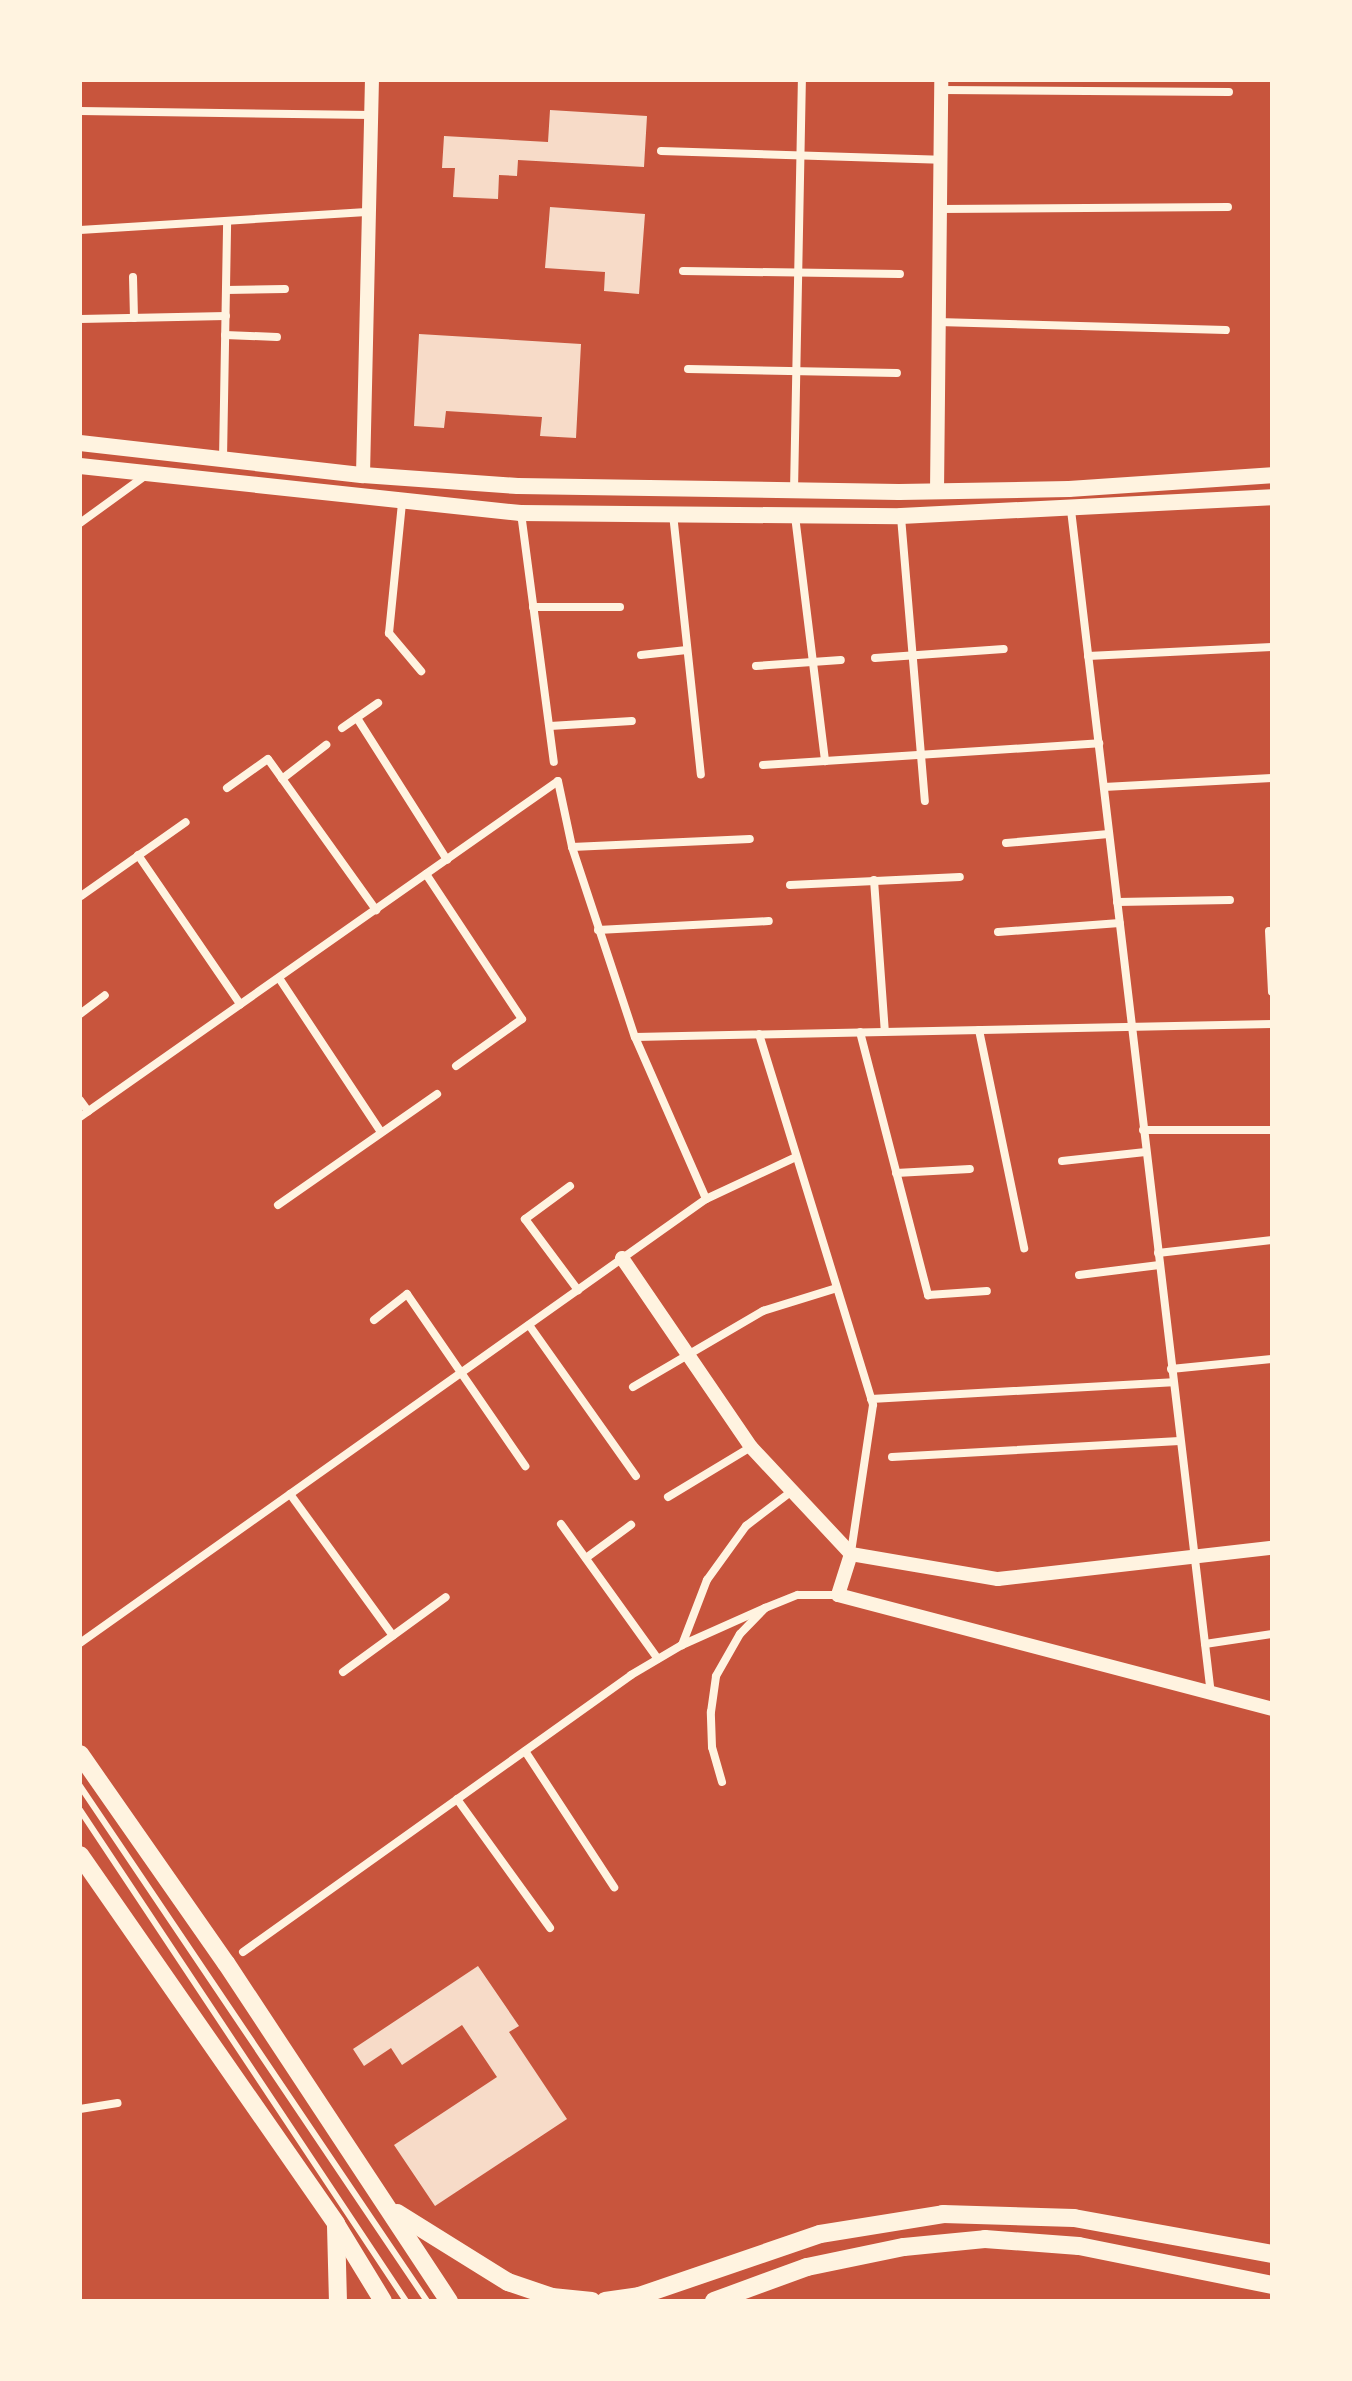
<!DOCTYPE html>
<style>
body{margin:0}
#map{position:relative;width:1352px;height:2381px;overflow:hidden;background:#c8553d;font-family:Raleway,sans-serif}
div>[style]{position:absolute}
.building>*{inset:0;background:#f7dbc8}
.service>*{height:6px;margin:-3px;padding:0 3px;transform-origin:3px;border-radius:3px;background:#fff3e0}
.minor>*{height:8px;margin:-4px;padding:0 4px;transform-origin:4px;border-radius:4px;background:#fff3e0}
.tertiary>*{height:14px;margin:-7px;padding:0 7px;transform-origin:7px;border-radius:7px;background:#fff3e0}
.secondary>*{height:16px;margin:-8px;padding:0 8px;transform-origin:8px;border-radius:8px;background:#fff3e0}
.trunk>*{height:18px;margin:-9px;padding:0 9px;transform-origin:9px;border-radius:9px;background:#fff3e0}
span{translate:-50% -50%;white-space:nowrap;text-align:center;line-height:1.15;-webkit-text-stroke:8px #fff3e0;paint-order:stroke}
.frame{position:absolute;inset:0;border:82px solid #fff3e0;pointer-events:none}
</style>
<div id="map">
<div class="building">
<div style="clip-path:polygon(550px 110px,647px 116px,644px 167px,518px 160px,517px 176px,499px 175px,498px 199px,453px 197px,455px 168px,442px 168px,444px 136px,548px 142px)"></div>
<div style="clip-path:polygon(550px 207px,645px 214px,639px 294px,604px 291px,605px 272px,545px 268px)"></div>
<div style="clip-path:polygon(419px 334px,581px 344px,576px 438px,540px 436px,542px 417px,446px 411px,444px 428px,414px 426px)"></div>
<div style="clip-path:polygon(478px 1966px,519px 2026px,509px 2032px,567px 2119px,435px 2206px,394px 2145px,497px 2077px,462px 2025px,402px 2065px,391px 2048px,364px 2066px,353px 2049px)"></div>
</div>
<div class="service">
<div style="left:80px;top:1786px;width:621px;rotate:56.03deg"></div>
<div style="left:80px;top:1810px;width:589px;rotate:56.42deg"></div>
</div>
<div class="minor">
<div style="left:941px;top:90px;width:288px;rotate:0.4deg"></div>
<div style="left:80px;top:111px;width:292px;rotate:0.8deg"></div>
<div style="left:661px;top:151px;width:279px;rotate:1.8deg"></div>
<div style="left:940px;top:209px;width:288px;rotate:-0.4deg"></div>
<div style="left:80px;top:230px;width:291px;rotate:-3.6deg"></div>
<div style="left:683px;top:271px;width:217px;rotate:0.8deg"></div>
<div style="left:133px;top:277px;width:41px;rotate:88.6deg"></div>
<div style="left:226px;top:290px;width:59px;rotate:-1deg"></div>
<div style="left:80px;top:319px;width:146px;rotate:-1.2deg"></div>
<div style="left:938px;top:322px;width:288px;rotate:1.6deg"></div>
<div style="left:225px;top:335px;width:52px;rotate:2.2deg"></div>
<div style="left:688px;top:369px;width:209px;rotate:1.1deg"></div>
<div style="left:223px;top:459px;width:238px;rotate:-89deg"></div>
<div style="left:794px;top:491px;width:411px;rotate:-88.9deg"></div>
<div style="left:402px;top:503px;width:131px;rotate:95.7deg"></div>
<div style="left:389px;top:633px;width:50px;rotate:49.9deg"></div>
<div style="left:1071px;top:510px;width:1192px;rotate:83.26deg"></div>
<div style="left:521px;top:513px;width:251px;rotate:82.5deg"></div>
<div style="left:673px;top:514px;width:262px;rotate:83.9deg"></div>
<div style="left:795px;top:516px;width:247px;rotate:83deg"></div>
<div style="left:901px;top:517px;width:285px;rotate:85.2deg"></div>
<div style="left:80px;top:523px;width:80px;rotate:-35.9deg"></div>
<div style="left:533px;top:607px;width:87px"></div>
<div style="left:641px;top:655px;width:46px;rotate:-6.2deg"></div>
<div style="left:1088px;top:656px;width:184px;rotate:-2.8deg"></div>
<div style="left:875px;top:658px;width:129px;rotate:-4deg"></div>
<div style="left:756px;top:666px;width:85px;rotate:-4deg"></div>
<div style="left:357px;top:718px;width:168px;rotate:57.6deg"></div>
<div style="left:550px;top:726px;width:82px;rotate:-3.5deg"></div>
<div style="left:342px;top:728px;width:44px;rotate:-34.8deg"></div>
<div style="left:763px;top:765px;width:337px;rotate:-3.7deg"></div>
<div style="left:282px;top:779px;width:56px;rotate:-37.7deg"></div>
<div style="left:1104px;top:787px;width:168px;rotate:-3.1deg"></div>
<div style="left:227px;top:788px;width:50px;rotate:-35.3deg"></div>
<div style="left:268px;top:759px;width:186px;rotate:54.4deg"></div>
<div style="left:1006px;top:843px;width:103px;rotate:-5deg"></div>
<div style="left:572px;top:847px;width:178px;rotate:-2.6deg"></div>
<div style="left:138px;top:855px;width:181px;rotate:55.6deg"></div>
<div style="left:426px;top:874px;width:174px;rotate:56.5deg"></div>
<div style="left:522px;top:1019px;width:81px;rotate:144.5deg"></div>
<div style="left:874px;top:880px;width:152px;rotate:85.9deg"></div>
<div style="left:790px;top:885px;width:170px;rotate:-2.7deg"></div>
<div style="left:81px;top:896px;width:128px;rotate:-35.2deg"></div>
<div style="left:1117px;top:902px;width:113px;rotate:-1deg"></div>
<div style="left:598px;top:930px;width:171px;rotate:-3deg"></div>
<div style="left:1269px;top:931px;width:61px;rotate:87.2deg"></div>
<div style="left:998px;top:932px;width:122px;rotate:-4.2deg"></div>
<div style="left:279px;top:978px;width:185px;rotate:56.5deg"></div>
<div style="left:80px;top:1014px;width:31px;rotate:-37deg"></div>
<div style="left:979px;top:1030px;width:223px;rotate:78.3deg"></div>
<div style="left:860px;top:1032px;width:272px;rotate:75.5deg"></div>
<div style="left:928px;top:1295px;width:59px;rotate:-3.9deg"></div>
<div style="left:759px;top:1034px;width:388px;rotate:72.9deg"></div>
<div style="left:873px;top:1405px;width:150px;rotate:98.5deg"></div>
<div style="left:635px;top:1037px;width:637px;rotate:-1.17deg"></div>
<div style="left:80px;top:1100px;width:14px;rotate:54deg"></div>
<div style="left:80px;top:1117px;width:584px;rotate:-35.1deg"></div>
<div style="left:558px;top:781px;width:67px;rotate:78deg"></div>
<div style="left:572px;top:847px;width:200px;rotate:71.7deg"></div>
<div style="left:635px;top:1037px;width:177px;rotate:66.3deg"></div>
<div style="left:1143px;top:1130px;width:129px"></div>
<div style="left:1062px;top:1161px;width:84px;rotate:-6.1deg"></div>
<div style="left:896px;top:1173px;width:74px;rotate:-3.1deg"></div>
<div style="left:570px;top:1186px;width:56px;rotate:143.7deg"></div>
<div style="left:525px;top:1219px;width:89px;rotate:53.3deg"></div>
<div style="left:278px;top:1205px;width:194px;rotate:-34.9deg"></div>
<div style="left:1158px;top:1253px;width:115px;rotate:-6.5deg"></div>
<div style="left:1079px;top:1275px;width:81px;rotate:-7.1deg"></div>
<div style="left:374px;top:1320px;width:42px;rotate:-38.2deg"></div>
<div style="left:407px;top:1294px;width:209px;rotate:55.5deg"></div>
<div style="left:529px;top:1325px;width:185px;rotate:54.7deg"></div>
<div style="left:1171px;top:1369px;width:101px;rotate:-5.7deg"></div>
<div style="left:633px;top:1387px;width:151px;rotate:-30.3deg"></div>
<div style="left:763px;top:1311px;width:77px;rotate:-17.3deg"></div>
<div style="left:871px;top:1399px;width:302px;rotate:-3.2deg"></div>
<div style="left:892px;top:1457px;width:288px;rotate:-3.2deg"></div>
<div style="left:290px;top:1494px;width:175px;rotate:54deg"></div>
<div style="left:668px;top:1497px;width:97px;rotate:-31.1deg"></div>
<div style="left:561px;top:1524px;width:166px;rotate:54.3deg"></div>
<div style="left:586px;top:1558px;width:56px;rotate:-36.3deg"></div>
<div style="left:80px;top:1643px;width:767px;rotate:-35.35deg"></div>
<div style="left:706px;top:1199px;width:99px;rotate:-25deg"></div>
<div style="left:1205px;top:1644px;width:68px;rotate:-8.5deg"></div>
<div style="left:682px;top:1645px;width:70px;rotate:-69deg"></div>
<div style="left:707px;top:1580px;width:67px;rotate:-54.2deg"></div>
<div style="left:746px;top:1526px;width:58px;rotate:-37.3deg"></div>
<div style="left:343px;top:1672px;width:127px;rotate:-36.1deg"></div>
<div style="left:525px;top:1751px;width:163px;rotate:56.8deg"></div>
<div style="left:722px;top:1782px;width:36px;rotate:-106deg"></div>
<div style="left:712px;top:1747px;width:35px;rotate:-92deg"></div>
<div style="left:711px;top:1712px;width:36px;rotate:-82deg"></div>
<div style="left:716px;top:1676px;width:48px;rotate:-60.3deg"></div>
<div style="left:740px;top:1634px;width:36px;rotate:-46deg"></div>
<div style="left:765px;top:1608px;width:35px;rotate:-22deg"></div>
<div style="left:798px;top:1595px;width:40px"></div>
<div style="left:457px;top:1799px;width:159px;rotate:54.2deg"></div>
<div style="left:243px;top:1952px;width:477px;rotate:-35.5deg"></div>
<div style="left:631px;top:1675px;width:59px;rotate:-30.5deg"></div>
<div style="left:682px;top:1645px;width:91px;rotate:-24deg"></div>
<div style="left:80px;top:2109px;width:38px;rotate:-9deg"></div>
</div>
<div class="tertiary">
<div style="left:363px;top:475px;width:395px;rotate:-88.7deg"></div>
<div style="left:937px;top:491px;width:411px;rotate:-89.4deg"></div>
<div style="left:622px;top:1258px;width:229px;rotate:55.7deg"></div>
<div style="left:751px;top:1447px;width:146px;rotate:46.9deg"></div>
<div style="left:851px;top:1554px;width:149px;rotate:9.7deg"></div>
<div style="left:998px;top:1579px;width:276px;rotate:-6.5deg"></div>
<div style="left:851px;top:1554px;width:43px;rotate:107.6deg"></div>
<div style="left:838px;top:1595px;width:449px;rotate:14.7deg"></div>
</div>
<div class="secondary">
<div style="left:80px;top:443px;width:285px;rotate:6.5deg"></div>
<div style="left:363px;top:475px;width:155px;rotate:4.1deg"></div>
<div style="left:518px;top:486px;width:381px;rotate:0.9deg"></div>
<div style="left:899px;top:492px;width:170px;rotate:-1deg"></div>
<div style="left:1069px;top:489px;width:203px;rotate:-3.9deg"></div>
<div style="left:80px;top:466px;width:443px;rotate:6.1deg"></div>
<div style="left:520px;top:513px;width:381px;rotate:0.5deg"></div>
<div style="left:901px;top:516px;width:371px;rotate:-2.9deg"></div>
</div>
<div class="trunk">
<div style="left:80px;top:1754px;width:255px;rotate:55.1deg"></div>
<div style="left:226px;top:1963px;width:405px;rotate:56.6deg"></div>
<div style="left:80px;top:1855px;width:449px;rotate:55.2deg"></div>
<div style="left:336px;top:2224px;width:90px;rotate:58.6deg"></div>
<div style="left:397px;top:2213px;width:131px;rotate:31.9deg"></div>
<div style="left:508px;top:2282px;width:46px;rotate:18.8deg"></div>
<div style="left:552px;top:2297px;width:40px;rotate:5.7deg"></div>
<div style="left:336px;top:2226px;width:75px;rotate:88.5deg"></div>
<div style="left:605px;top:2301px;width:34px;rotate:-8deg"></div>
<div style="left:639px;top:2296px;width:191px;rotate:-18.9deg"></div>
<div style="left:820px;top:2234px;width:125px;rotate:-9.2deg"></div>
<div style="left:943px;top:2214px;width:131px;rotate:1.7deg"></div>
<div style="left:1074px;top:2218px;width:201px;rotate:10.3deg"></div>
<div style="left:714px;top:2301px;width:99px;rotate:-20.1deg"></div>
<div style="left:807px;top:2267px;width:99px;rotate:-11.7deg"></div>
<div style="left:904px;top:2247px;width:81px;rotate:-5.6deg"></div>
<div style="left:985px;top:2239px;width:94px;rotate:4.3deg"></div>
<div style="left:1079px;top:2246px;width:197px;rotate:11.4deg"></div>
</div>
<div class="frame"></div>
</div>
